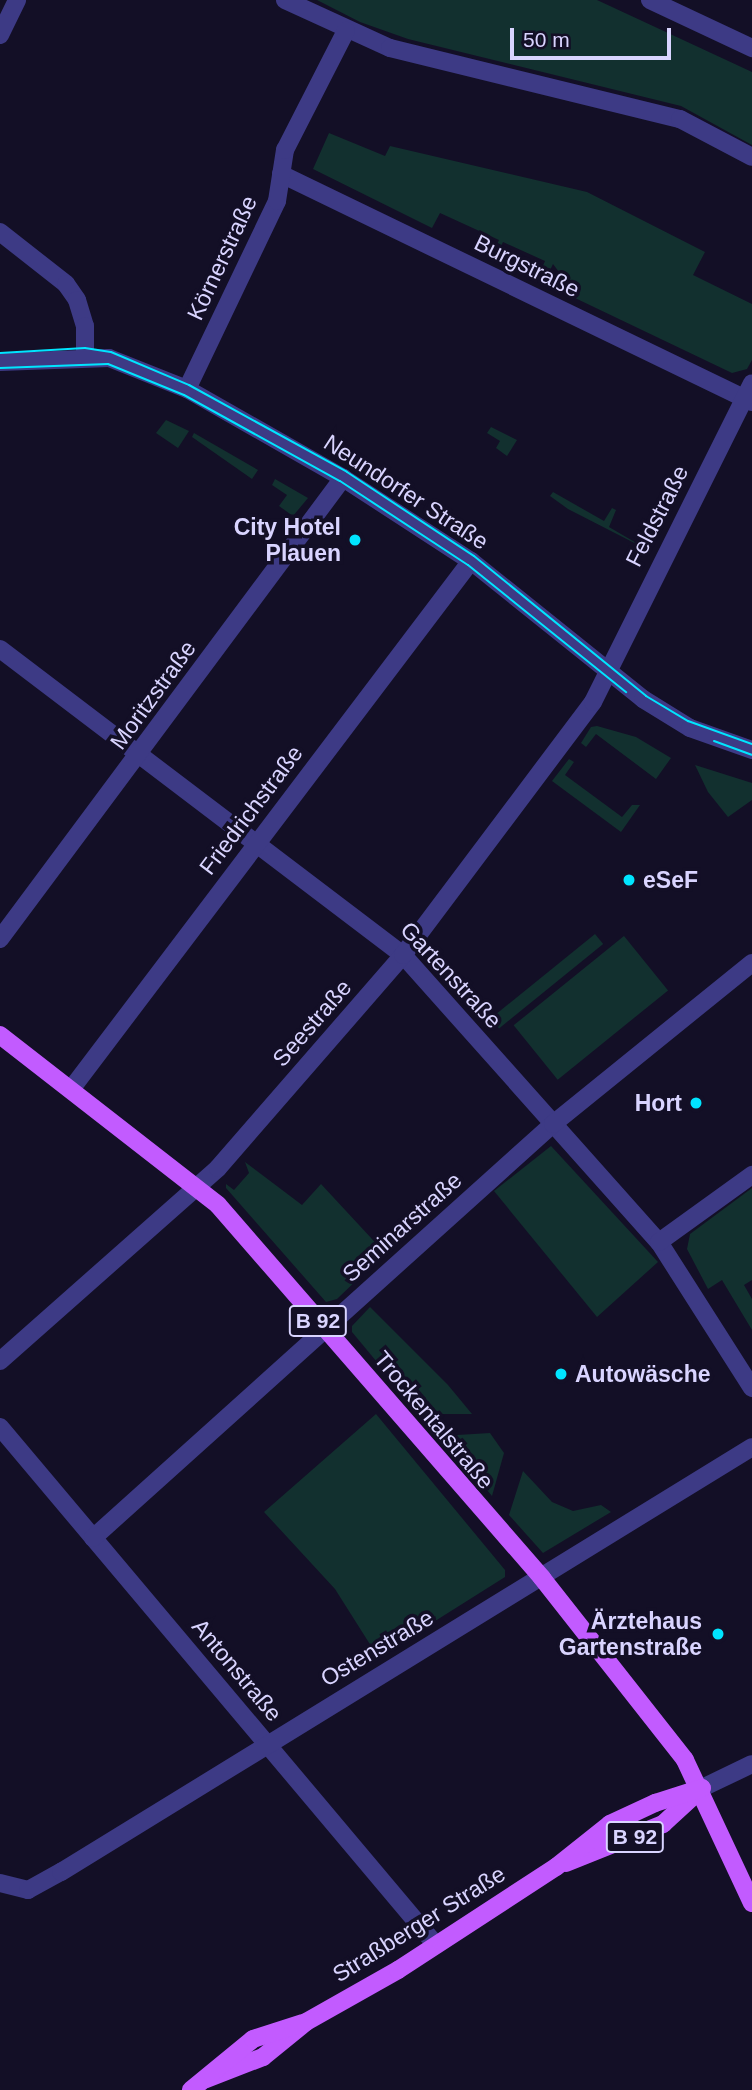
<!DOCTYPE html>
<meta charset="utf-8">
<style>
body{margin:0}
#map{position:relative;width:752px;height:2090px;overflow:hidden;background:#130f26;font-family:Helvetica,sans-serif}
div>[style]{position:absolute}
.green>*{inset:0;background:#12302f;transform-origin:0 0}
.minor>*{height:18px;margin:-9px;padding:0 9px;transform-origin:9px;border-radius:9px;background:#3d3a85}
.primary>*{height:18px;margin:-9px;padding:0 9px;transform-origin:9px;border-radius:9px;background:#c25bff}
.tram>*{height:2px;margin:-1px;padding:0 1px;transform-origin:1px;border-radius:1px;background:#00e5ff}
.dots>*{width:19px;height:19px;translate:-50% -50%;box-sizing:border-box;border:4px solid #130f26;border-radius:50%}
span{translate:-50% -50%;white-space:nowrap;text-align:center;line-height:1.15;-webkit-text-stroke:7px #130f26;paint-order:stroke}
.shield-label span{padding:2px 5px;background:#130f26;border:2px solid;border-radius:5px;-webkit-text-stroke-width:0}
.shield-label{font-size:21px;color:#d9d4ff;font-weight:700}
.street-label{font-size:23px;color:#d9d4ff}
.poi-label{font-size:23px;color:#d9d4ff;font-weight:700}
.right{translate:-100% -50%;text-align:right}
.left{translate:0 -50%;text-align:left}
.scale{position:absolute;left:510px;top:28px;width:161px;height:32px;box-sizing:border-box;border:4px solid #d9d4ff;border-top:0;padding-left:9px;font-size:21px;line-height:24px;white-space:nowrap;color:#d9d4ff;-webkit-text-stroke:5px #130f26;paint-order:stroke}
</style>
<div id="map">
<div class="green">
<div style="clip-path:polygon(317px 0,597px 0,752px 72px,752px 145px,681px 106px,408px 39px,360px 22px)"></div>
<div style="clip-path:polygon(329px 133px,385px 156px,390px 146px,587px 192px,705px 252px,693px 275px,752px 304px,752px 360px,747px 369px,732px 373px,552px 287px,559px 272px,553px 264px,544px 283px,537px 280px,545px 261px,503px 242px,495px 258px,491px 257px,499px 240px,440px 213px,432px 228px,313px 169px)"></div>
<div style="clip-path:polygon(166px 420px,189px 431px,178px 448px,156px 433px)"></div>
<div style="clip-path:polygon(491px 427px,517px 440px,507px 456px,496px 448px,500px 441px,487px 433px)"></div>
<div style="clip-path:polygon(194px 433px,258px 470px,252px 479px,192px 437px)"></div>
<div style="clip-path:polygon(275px 479px,308px 498px,293px 516px,279px 506px,287px 495px,272px 485px)"></div>
<div style="clip-path:polygon(553px 492px,604px 521px,612px 508px,616px 510px,609px 527px,650px 551px,568px 509px,550px 496px)"></div>
<div style="clip-path:polygon(597px 726px,636px 737px,671px 758px,656px 779px,596px 734px,586px 747px,581px 743px,591px 727px)"></div>
<div style="clip-path:polygon(569px 759px,574px 762px,565px 775px,622px 817px,632px 805px,640px 805px,621px 832px,552px 781px)"></div>
<div style="clip-path:polygon(695px 765px,752px 783px,752px 800px,728px 817px,708px 792px)"></div>
<div style="left:595px;top:934px;width:13px;height:134px;rotate:51deg"></div>
<div style="left:624px;top:936px;width:70px;height:142px;rotate:51deg"></div>
<div style="clip-path:polygon(551px 1146px,658px 1262px,597px 1317px,494px 1191px)"></div>
<div style="clip-path:polygon(245px 1162px,302px 1205px,321px 1184px,385px 1253px,337px 1299px,326px 1302px,226px 1188px,226px 1184px,234px 1190px,249px 1173px)"></div>
<div style="clip-path:polygon(752px 1188px,752px 1280px,744px 1285px,752px 1299px,752px 1330px,722px 1280px,708px 1289px,687px 1249px,690px 1234px)"></div>
<div style="clip-path:polygon(370px 1307px,448px 1385px,472px 1414px,428px 1414px,401px 1391px,352px 1332px,352px 1326px)"></div>
<div style="clip-path:polygon(376px 1414px,505px 1570px,505px 1577px,378px 1657px,335px 1589px,264px 1512px)"></div>
<div style="clip-path:polygon(490px 1433px,504px 1453px,492px 1496px,441px 1436px)"></div>
<div style="clip-path:polygon(523px 1471px,552px 1502px,573px 1511px,601px 1505px,611px 1512px,543px 1553px,509px 1515px)"></div>
</div>
<div class="minor">
<div style="left:285px;top:0;width:115px;rotate:24.6deg"></div>
<div style="left:390px;top:48px;width:299px;rotate:13.8deg"></div>
<div style="left:680px;top:119px;width:81px;rotate:27.8deg"></div>
<div style="left:650px;top:0;width:113px;rotate:25.2deg"></div>
<div style="left:0;top:35px;width:39px;rotate:-64deg"></div>
<div style="left:281px;top:174px;width:523px;rotate:25.83deg"></div>
<div style="left:0;top:232px;width:84px;rotate:38.2deg"></div>
<div style="left:66px;top:284px;width:19px;rotate:55deg"></div>
<div style="left:77px;top:300px;width:27px;rotate:73deg"></div>
<div style="left:85px;top:326px;width:30px;rotate:90deg"></div>
<div style="left:0;top:362px;width:109px;rotate:-2.1deg"></div>
<div style="left:109px;top:358px;width:84px;rotate:21.7deg"></div>
<div style="left:187px;top:389px;width:180px;rotate:29.7deg"></div>
<div style="left:343px;top:478px;width:153px;rotate:33deg"></div>
<div style="left:471px;top:561px;width:221px;rotate:38.7deg"></div>
<div style="left:643px;top:699px;width:55px;rotate:31.7deg"></div>
<div style="left:690px;top:728px;width:66px;rotate:19.5deg"></div>
<div style="left:187px;top:389px;width:208px;rotate:-64.4deg"></div>
<div style="left:277px;top:201px;width:52px;rotate:-81.1deg"></div>
<div style="left:285px;top:150px;width:134px;rotate:-62.9deg"></div>
<div style="left:0;top:649px;width:506px;rotate:37.21deg"></div>
<div style="left:403px;top:955px;width:385px;rotate:48.3deg"></div>
<div style="left:659px;top:1242px;width:173px;rotate:57.5deg"></div>
<div style="left:0;top:939px;width:575px;rotate:-53.35deg"></div>
<div style="left:72px;top:1088px;width:661px;rotate:-52.87deg"></div>
<div style="left:659px;top:1242px;width:115px;rotate:-35.8deg"></div>
<div style="left:0;top:1361px;width:291px;rotate:-41.5deg"></div>
<div style="left:218px;top:1168px;width:282px;rotate:-49deg"></div>
<div style="left:403px;top:955px;width:316px;rotate:-53.1deg"></div>
<div style="left:593px;top:702px;width:356px;rotate:-63.5deg"></div>
<div style="left:0;top:1427px;width:677px;rotate:49.91deg"></div>
<div style="left:93px;top:1538px;width:619px;rotate:-41.99deg"></div>
<div style="left:553px;top:1124px;width:256px;rotate:-39deg"></div>
<div style="left:702px;top:1788px;width:55px;rotate:-25.6deg"></div>
<div style="left:0;top:1883px;width:29px;rotate:14deg"></div>
<div style="left:28px;top:1890px;width:38px;rotate:-29deg"></div>
<div style="left:61px;top:1872px;width:811px;rotate:-31.59deg"></div>
</div>
<div class="primary">
<div style="left:0;top:1035px;width:276px;rotate:37.9deg"></div>
<div style="left:218px;top:1205px;width:494px;rotate:49deg"></div>
<div style="left:542px;top:1578px;width:231px;rotate:51.8deg"></div>
<div style="left:685px;top:1760px;width:158px;rotate:64.9deg"></div>
<div style="left:566px;top:1863px;width:105px;rotate:-21.9deg"></div>
<div style="left:663px;top:1824px;width:53px;rotate:-42.7deg"></div>
<div style="left:206px;top:2079px;width:61px;rotate:-21.1deg"></div>
<div style="left:263px;top:2057px;width:55px;rotate:-39.1deg"></div>
<div style="left:306px;top:2022px;width:106px;rotate:-29.5deg"></div>
<div style="left:398px;top:1970px;width:189px;rotate:-33.1deg"></div>
<div style="left:556px;top:1867px;width:69px;rotate:-38.5deg"></div>
<div style="left:610px;top:1824px;width:50px;rotate:-25deg"></div>
<div style="left:655px;top:1803px;width:49px;rotate:-17.7deg"></div>
<div style="left:191px;top:2090px;width:80px;rotate:-39.4deg"></div>
<div style="left:253px;top:2039px;width:52px;rotate:-17.7deg"></div>
</div>
<div class="tram">
<div style="left:0;top:353px;width:85px;rotate:-3.4deg"></div>
<div style="left:85px;top:348px;width:26px;rotate:9deg"></div>
<div style="left:111px;top:352px;width:85px;rotate:22.9deg"></div>
<div style="left:189px;top:385px;width:180px;rotate:28.8deg"></div>
<div style="left:347px;top:472px;width:152px;rotate:33.5deg"></div>
<div style="left:474px;top:556px;width:222px;rotate:39.1deg"></div>
<div style="left:646px;top:696px;width:49px;rotate:30.8deg"></div>
<div style="left:688px;top:721px;width:68px;rotate:19.8deg"></div>
<div style="left:0;top:368px;width:108px;rotate:-2.1deg"></div>
<div style="left:108px;top:364px;width:82px;rotate:22.2deg"></div>
<div style="left:184px;top:395px;width:178px;rotate:28.9deg"></div>
<div style="left:340px;top:481px;width:153px;rotate:33.3deg"></div>
<div style="left:468px;top:565px;width:203px;rotate:38.8deg"></div>
<div style="left:714px;top:741px;width:40px;rotate:20.2deg"></div>
</div>
<div class="dots">
<div style="left:355px;top:540px;background:#00e5ff"></div>
<div style="left:629px;top:880px;background:#00e5ff"></div>
<div style="left:696px;top:1103px;background:#00e5ff"></div>
<div style="left:561px;top:1374px;background:#00e5ff"></div>
<div style="left:718px;top:1634px;background:#00e5ff"></div>
</div>
<div class="shield-label">
<span style="left:318px;top:1321px">B 92</span>
<span style="left:635px;top:1837px">B 92</span>
</div>
<div class="street-label">
<span style="left:222px;top:258px;rotate:-65deg">Körnerstraße</span>
<span style="left:527px;top:266px;rotate:26deg">Burgstraße</span>
<span style="left:406px;top:492px;rotate:33deg">Neundorfer Straße</span>
<span style="left:657px;top:516px;rotate:-63deg">Feldstraße</span>
<span style="left:153px;top:695px;rotate:-54deg">Moritzstraße</span>
<span style="left:251px;top:810px;rotate:-53deg">Friedrichstraße</span>
<span style="left:451px;top:975px;rotate:47deg">Gartenstraße</span>
<span style="left:312px;top:1023px;rotate:-49deg">Seestraße</span>
<span style="left:402px;top:1227px;rotate:-42deg">Seminarstraße</span>
<span style="left:434px;top:1420px;rotate:50deg">Trockentalstraße</span>
<span style="left:377px;top:1648px;rotate:-31deg">Ostenstraße</span>
<span style="left:237px;top:1670px;rotate:50deg">Antonstraße</span>
<span style="left:419px;top:1924px;rotate:-32deg">Straßberger Straße</span>
</div>
<div class="poi-label">
<span class="right" style="left:341px;top:540px">City Hotel<br>Plauen</span>
<span class="left" style="left:643px;top:880px">eSeF</span>
<span class="right" style="left:682px;top:1103px">Hort</span>
<span class="left" style="left:575px;top:1374px">Autowäsche</span>
<span class="right" style="left:702px;top:1634px">Ärztehaus<br>Gartenstraße</span>
</div>
<div class="scale">50 m</div>
</div>
